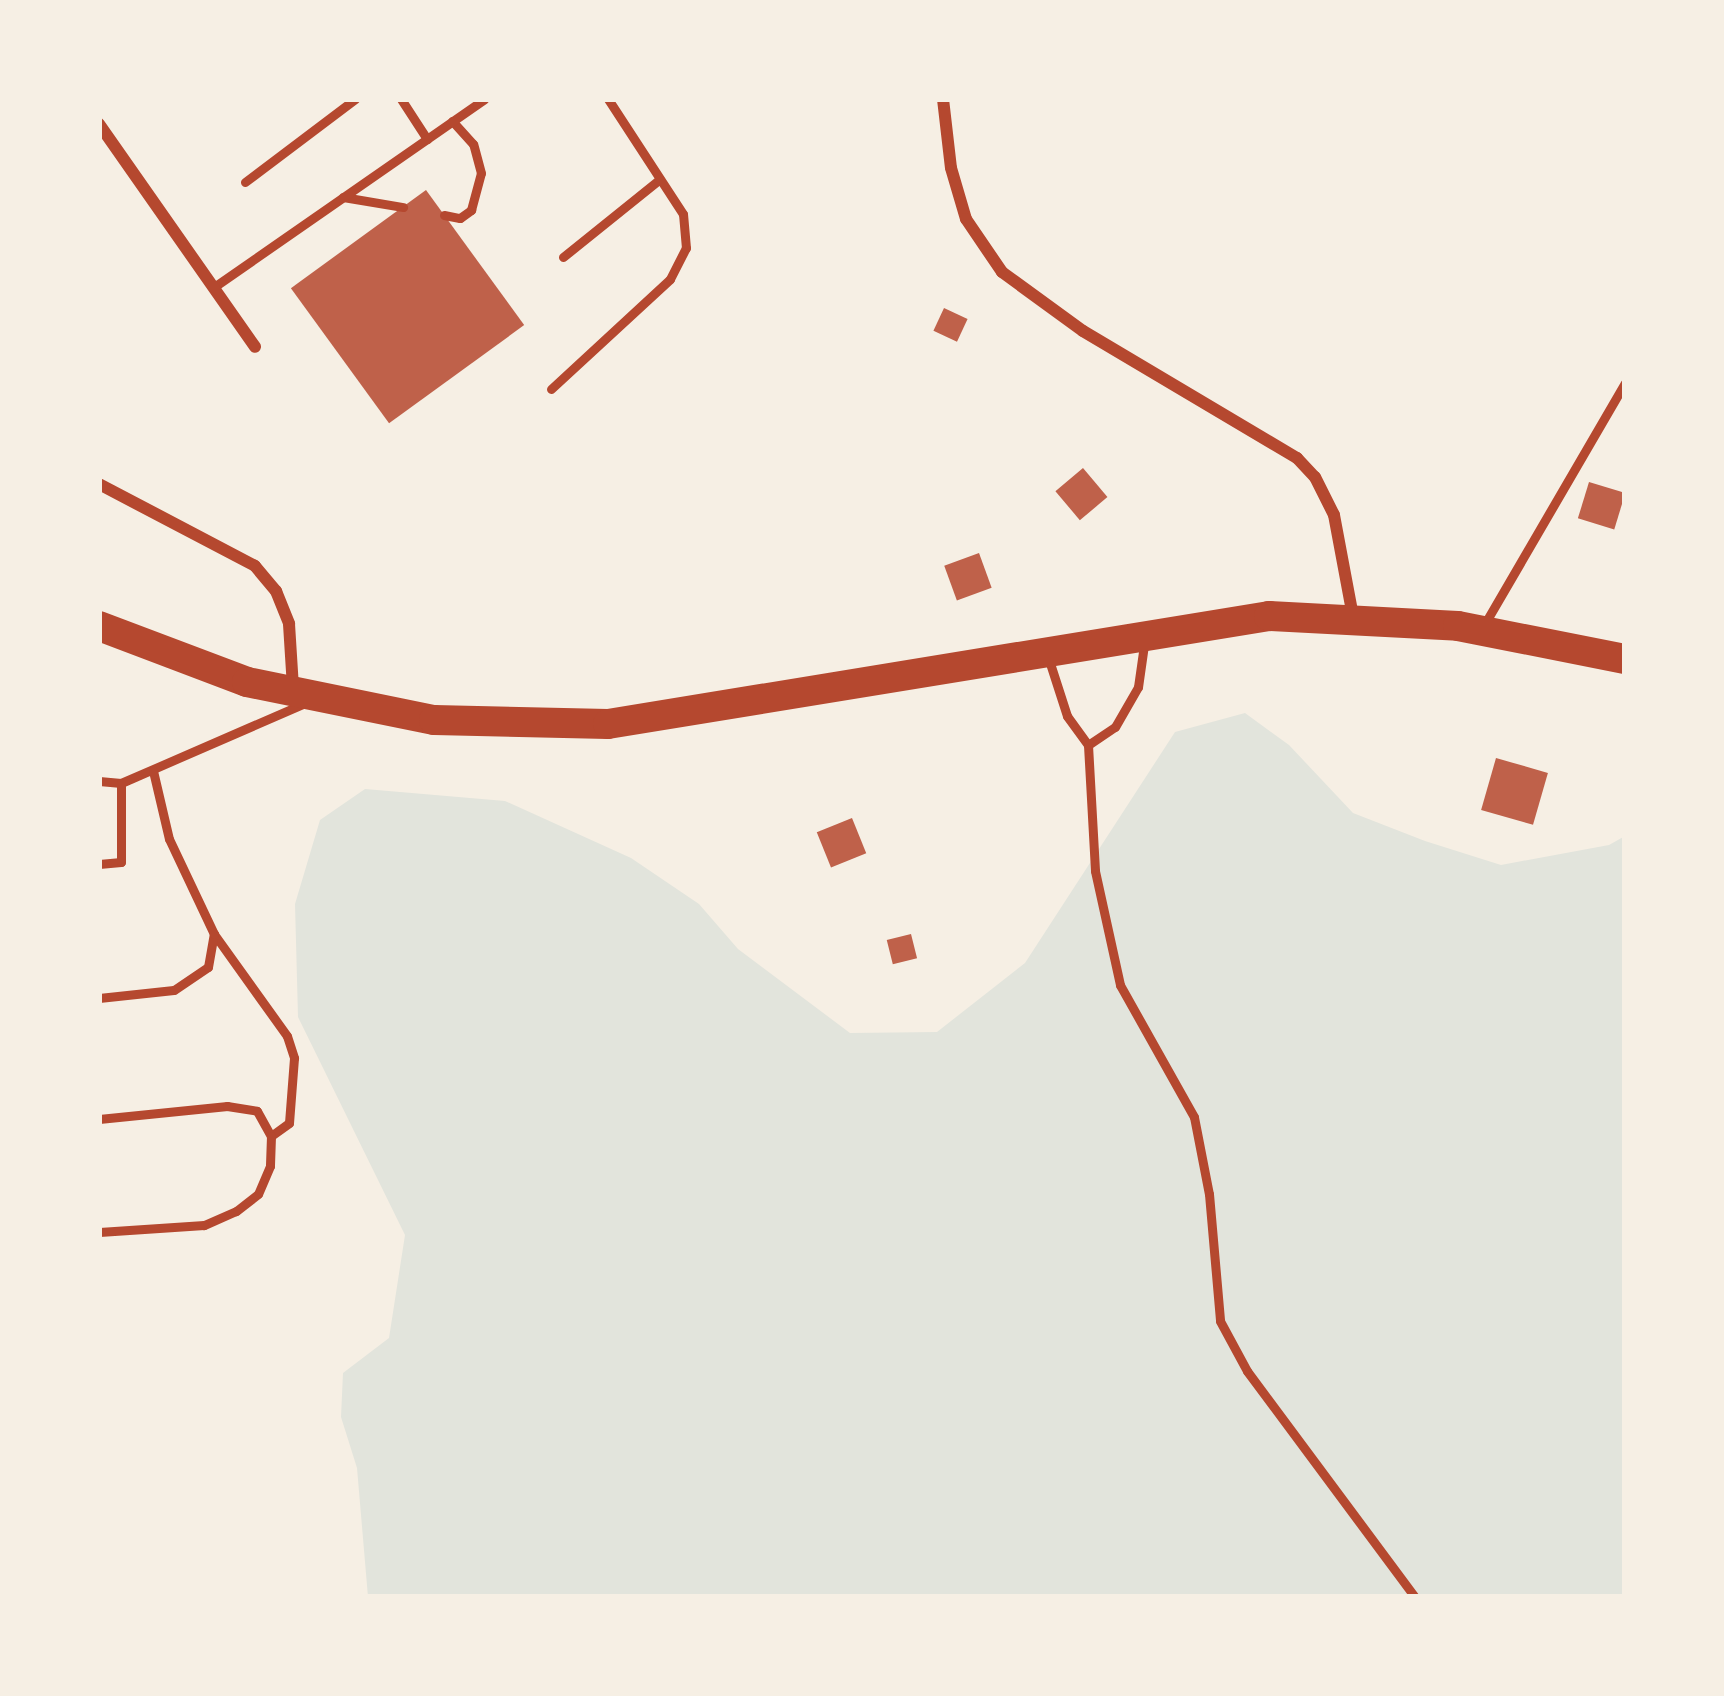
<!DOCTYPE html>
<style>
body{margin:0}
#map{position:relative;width:1724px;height:1696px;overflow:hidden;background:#f6efe4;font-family:"IBM Plex Sans",sans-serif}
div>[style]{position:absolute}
.green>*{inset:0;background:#e2e4dc}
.building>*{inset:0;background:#bf614a;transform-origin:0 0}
.service>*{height:9px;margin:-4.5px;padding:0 4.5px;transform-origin:4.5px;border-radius:4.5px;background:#b5482f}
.minor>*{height:12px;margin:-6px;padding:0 6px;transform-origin:6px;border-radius:6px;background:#b5482f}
.primary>*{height:30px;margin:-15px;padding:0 15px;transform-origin:15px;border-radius:15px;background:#b5482f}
span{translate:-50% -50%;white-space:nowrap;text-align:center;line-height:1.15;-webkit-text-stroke:9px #f6efe4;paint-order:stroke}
.frame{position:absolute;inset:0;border:102px solid #f6efe4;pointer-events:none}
</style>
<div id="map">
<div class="green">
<div style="clip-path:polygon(1245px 713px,1289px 745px,1353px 813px,1425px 841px,1501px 865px,1609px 845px,1625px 836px,1625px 1597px,368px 1597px,357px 1468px,341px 1417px,343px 1373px,389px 1338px,405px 1235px,298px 1017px,295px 904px,320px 820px,365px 789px,505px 801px,631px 858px,699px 904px,738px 949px,850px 1033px,937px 1032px,1025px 963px,1175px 732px)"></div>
</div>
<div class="building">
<div style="left:426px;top:190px;width:167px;height:167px;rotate:54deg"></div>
<div style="left:944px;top:308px;width:26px;height:25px;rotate:25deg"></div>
<div style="left:1083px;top:468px;width:38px;height:36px;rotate:50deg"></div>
<div style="left:1589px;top:482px;width:38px;height:38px;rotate:17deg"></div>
<div style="left:979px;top:553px;width:37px;height:37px;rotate:70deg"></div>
<div style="left:1496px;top:758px;width:54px;height:54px;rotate:16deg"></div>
<div style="left:852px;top:818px;width:38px;height:38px;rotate:68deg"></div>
<div style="left:911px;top:934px;width:25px;height:25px;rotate:76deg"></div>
</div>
<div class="service">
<div style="left:401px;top:99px;width:48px;rotate:57deg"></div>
<div style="left:245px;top:182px;width:138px;rotate:-37deg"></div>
<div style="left:343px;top:197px;width:61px;rotate:9.5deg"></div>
<div style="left:444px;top:215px;width:16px;rotate:11deg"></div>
<div style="left:460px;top:218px;width:14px;rotate:-36deg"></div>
<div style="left:471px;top:210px;width:38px;rotate:-75deg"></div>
<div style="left:481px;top:173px;width:30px;rotate:-105deg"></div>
<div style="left:473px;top:144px;width:31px;rotate:-132deg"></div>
<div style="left:563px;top:257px;width:124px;rotate:-38.8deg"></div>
<div style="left:214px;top:287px;width:329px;rotate:-34.8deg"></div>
<div style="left:551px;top:389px;width:162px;rotate:-42.7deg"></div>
<div style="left:670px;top:279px;width:35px;rotate:-63deg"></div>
<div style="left:686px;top:248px;width:34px;rotate:-95deg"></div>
<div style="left:683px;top:214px;width:137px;rotate:-123.1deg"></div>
<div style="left:1484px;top:625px;width:280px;rotate:-59.8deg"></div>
<div style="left:1048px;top:657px;width:62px;rotate:72.1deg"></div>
<div style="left:1067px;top:716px;width:36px;rotate:54deg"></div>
<div style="left:1088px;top:745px;width:126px;rotate:86.8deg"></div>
<div style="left:1095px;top:871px;width:117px;rotate:77.6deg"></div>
<div style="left:1120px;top:985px;width:151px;rotate:60.7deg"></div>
<div style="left:1194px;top:1117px;width:78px;rotate:79deg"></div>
<div style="left:1209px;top:1194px;width:127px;rotate:85deg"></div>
<div style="left:1220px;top:1321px;width:57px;rotate:61.6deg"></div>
<div style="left:1247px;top:1371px;width:282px;rotate:53.4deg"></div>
<div style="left:1088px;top:745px;width:32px;rotate:-34deg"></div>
<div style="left:1115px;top:727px;width:46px;rotate:-60.1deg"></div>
<div style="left:1138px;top:687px;width:42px;rotate:-81.9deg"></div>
<div style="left:99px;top:781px;width:22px;rotate:5deg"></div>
<div style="left:121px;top:783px;width:201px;rotate:-23.5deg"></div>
<div style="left:99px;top:864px;width:22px;rotate:-5deg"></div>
<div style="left:121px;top:862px;width:79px;rotate:-90deg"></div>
<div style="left:214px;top:934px;width:125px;rotate:54.4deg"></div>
<div style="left:287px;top:1036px;width:23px;rotate:72deg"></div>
<div style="left:294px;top:1058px;width:65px;rotate:94.4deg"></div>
<div style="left:289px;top:1123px;width:22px;rotate:144deg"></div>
<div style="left:99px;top:998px;width:75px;rotate:-6.1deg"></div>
<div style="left:174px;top:990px;width:41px;rotate:-34.1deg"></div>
<div style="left:208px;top:967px;width:34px;rotate:-80deg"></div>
<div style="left:214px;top:934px;width:105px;rotate:-115.3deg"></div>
<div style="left:169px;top:839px;width:70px;rotate:-103.2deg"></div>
<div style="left:99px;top:1119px;width:129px;rotate:-5.8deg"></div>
<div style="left:227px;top:1106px;width:30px;rotate:9deg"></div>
<div style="left:257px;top:1111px;width:29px;rotate:61deg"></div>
<div style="left:271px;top:1136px;width:30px;rotate:92deg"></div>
<div style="left:270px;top:1166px;width:30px;rotate:113deg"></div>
<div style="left:258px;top:1194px;width:28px;rotate:142deg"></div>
<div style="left:236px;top:1211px;width:35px;rotate:156deg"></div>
<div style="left:204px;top:1225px;width:105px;rotate:176.2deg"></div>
</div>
<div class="minor">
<div style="left:943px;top:99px;width:69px;rotate:83.4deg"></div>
<div style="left:951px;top:168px;width:53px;rotate:73.6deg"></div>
<div style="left:966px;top:219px;width:64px;rotate:55.8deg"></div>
<div style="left:1002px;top:272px;width:100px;rotate:36.1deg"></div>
<div style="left:1083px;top:331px;width:249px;rotate:30.7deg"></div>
<div style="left:1297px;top:458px;width:26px;rotate:47deg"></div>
<div style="left:1315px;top:477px;width:42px;rotate:63.4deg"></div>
<div style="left:1334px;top:515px;width:104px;rotate:79.4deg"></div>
<div style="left:99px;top:124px;width:272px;rotate:55deg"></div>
<div style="left:99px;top:484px;width:176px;rotate:27.7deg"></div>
<div style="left:255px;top:566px;width:33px;rotate:50deg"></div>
<div style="left:276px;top:591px;width:35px;rotate:68deg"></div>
<div style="left:289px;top:624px;width:63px;rotate:86.4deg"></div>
</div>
<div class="primary">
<div style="left:99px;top:626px;width:158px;rotate:20.7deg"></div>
<div style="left:247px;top:682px;width:191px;rotate:11.5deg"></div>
<div style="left:434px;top:720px;width:174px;rotate:1.3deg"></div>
<div style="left:608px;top:724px;width:670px;rotate:-9.28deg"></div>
<div style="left:1269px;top:616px;width:189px;rotate:3deg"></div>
<div style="left:1458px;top:626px;width:170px;rotate:11.2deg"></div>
</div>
<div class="frame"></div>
</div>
